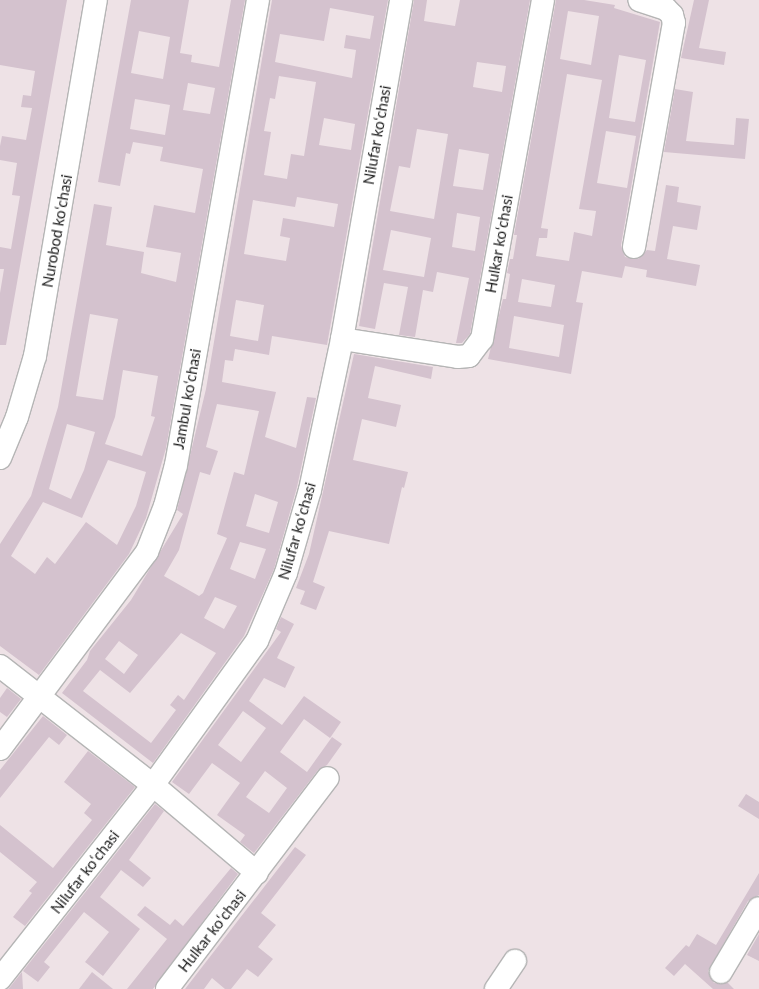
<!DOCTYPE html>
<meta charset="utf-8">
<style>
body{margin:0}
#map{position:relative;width:759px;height:989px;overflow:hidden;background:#eee2e6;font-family:Lato,sans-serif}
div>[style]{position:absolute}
.building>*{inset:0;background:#d4c2ce}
.roads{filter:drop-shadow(1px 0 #b5b5b5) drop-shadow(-1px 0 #b5b5b5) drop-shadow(0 1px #b5b5b5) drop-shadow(0 -1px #b5b5b5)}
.minor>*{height:22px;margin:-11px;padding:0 11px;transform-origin:11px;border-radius:11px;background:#fff}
span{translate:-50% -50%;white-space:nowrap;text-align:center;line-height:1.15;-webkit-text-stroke:4px #fff;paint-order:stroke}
.street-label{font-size:15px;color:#1c1c1c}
</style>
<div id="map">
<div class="building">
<div style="clip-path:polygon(0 0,67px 0,6px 345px,0 345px,0 293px,4px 269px,0 269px,0 247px,11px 249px,20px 196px,12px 195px,17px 163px,0 160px,0 146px,2px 136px,26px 140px,32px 108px,21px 107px,23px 95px,31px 96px,35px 71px,0 65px)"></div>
<div style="clip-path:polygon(evenodd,131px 0,189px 0,180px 53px,192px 55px,191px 62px,219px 67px,231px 0,245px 0,166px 448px,146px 518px,129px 554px,39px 675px,0 646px,0 544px,31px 496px,58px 407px,94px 204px,112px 207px,106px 245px,144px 252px,141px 273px,176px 282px,181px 253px,146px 247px,154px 205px,195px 213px,203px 169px,160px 161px,163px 147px,133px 142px,130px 154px,126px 153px,120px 186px,98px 182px,131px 0,139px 31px,170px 37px,163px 79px,131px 73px,139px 31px,131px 0,188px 83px,215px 88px,210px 114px,183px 110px,188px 83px,131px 0,135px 99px,170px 105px,165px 135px,130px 129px,135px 99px,131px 0,90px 314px,118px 319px,103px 400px,76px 396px,90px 314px,131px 0,123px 370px,158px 376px,151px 416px,155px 417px,142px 456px,105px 444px,115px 417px,123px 370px,131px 0,67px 424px,95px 432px,84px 470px,71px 499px,49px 489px,67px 424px,131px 0,108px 460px,146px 472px,136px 506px,117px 545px,86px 522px,55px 564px,47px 557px,35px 574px,11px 556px,43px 502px,82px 518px,108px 460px)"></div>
<div style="clip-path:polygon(evenodd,272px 0,388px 0,327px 345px,272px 336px,269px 355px,235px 349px,233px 361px,225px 360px,222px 382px,276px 392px,265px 437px,296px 448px,307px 397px,316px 398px,297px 487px,274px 569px,244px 636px,153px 763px,62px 693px,87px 660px,90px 651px,131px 600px,183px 514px,177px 510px,206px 389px,272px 0,330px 8px,374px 16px,370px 39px,346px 35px,344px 48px,356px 50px,352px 78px,275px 62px,280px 34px,324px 41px,330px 8px,272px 0,279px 76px,316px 82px,304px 156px,291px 154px,287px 179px,264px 175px,271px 132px,264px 131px,270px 98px,275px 99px,279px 76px,272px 0,324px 118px,355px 124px,351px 150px,319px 145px,324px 118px,272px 0,297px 197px,338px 204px,334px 227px,283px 218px,280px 236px,290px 238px,286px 261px,244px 254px,253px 200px,295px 207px,297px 197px,272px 0,236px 300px,264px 305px,258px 341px,230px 336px,236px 300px,272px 0,217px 404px,259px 411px,244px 475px,234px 472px,217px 534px,227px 538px,203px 593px,199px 596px,164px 576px,179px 550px,200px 472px,210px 475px,218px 451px,206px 447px,217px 404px,272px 0,255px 494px,278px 502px,269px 533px,246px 526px,255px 494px,272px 0,240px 542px,266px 549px,255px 579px,230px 569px,240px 542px,272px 0,215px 597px,237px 606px,224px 629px,204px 618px,215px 597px,272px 0,181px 633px,216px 653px,184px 700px,178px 695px,170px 705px,176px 710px,151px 743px,83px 691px,100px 670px,130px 693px,181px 633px,272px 0,119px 641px,138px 655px,124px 674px,105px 659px,119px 641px)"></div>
<div style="clip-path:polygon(evenodd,414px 0,427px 0,424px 21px,455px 26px,460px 0,530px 0,470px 334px,462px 343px,456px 343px,469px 278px,437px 272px,433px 292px,423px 290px,415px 337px,399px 335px,408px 287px,384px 283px,375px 329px,359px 326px,414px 0,477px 62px,506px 66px,502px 92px,473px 87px,477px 62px,414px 0,417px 129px,448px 134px,434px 219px,390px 211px,399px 166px,410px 168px,417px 129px,414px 0,459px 149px,489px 154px,483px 190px,453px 186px,459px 149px,414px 0,457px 213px,480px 217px,475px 251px,452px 247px,457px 213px,414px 0,391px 230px,431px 238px,424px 277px,383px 270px,391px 230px)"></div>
<div style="clip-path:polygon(evenodd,556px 0,584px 0,615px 5px,614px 8px,660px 22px,621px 245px,625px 257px,638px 259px,647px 250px,655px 251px,666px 185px,679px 187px,677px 202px,701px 206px,697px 230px,673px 226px,667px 259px,700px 265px,696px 286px,646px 277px,647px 270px,625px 266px,622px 278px,582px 271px,576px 302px,583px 303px,571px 374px,488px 359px,503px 299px,506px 299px,510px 274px,507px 273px,510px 259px,513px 259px,517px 235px,514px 235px,556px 0,568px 11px,599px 16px,591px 65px,560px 59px,568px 11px,556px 0,619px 55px,646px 60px,635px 122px,609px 118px,619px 55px,556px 0,567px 74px,602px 80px,579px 209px,596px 211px,592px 236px,574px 232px,569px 261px,536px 256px,539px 238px,547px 238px,548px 229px,541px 228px,567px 74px,556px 0,606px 131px,636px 136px,627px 188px,597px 183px,606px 131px,556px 0,522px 279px,555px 285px,551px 307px,518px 302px,522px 279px,556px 0,514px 316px,564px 325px,559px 357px,509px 348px,514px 316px)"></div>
<div style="clip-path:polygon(694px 0,709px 0,699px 48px,726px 52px,724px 65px,681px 58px)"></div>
<div style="clip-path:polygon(675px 89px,693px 92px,686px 141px,734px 145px,736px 118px,749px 119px,745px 159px,664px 152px)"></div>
<div style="clip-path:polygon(354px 354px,433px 367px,431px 379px,375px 366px,368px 398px,401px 405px,396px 427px,362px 419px,353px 460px,408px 472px,404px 488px,402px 487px,389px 544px,329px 531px,313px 582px,325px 587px,316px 610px,300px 604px,305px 591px,296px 588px,309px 554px)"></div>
<div style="clip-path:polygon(evenodd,281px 617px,294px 624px,277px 658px,295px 667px,285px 688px,264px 678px,249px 701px,282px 725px,304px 696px,341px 722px,330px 738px,304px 719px,280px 752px,307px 772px,332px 737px,342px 744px,327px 765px,318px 770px,254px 853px,240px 842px,245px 835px,217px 815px,240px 783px,212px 763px,189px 794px,172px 782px,281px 632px,276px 629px,281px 617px,243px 711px,266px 728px,241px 762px,218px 745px,243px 711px,281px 617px,265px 771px,287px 788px,269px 813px,246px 797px,265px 771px)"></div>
<div style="clip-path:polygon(7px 688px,21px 699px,7px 717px,0 712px,0 698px)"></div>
<div style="clip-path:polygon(43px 716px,67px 735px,59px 745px,49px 737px,0 798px,0 770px)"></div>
<div style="clip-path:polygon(88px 751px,135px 787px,25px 926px,13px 917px,32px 893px,29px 891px,37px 882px,0 852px,0 825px,53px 868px,92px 820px,84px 813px,91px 804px,64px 782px)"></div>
<div style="clip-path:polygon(746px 794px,759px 802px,759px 819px,738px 806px)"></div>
<div style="clip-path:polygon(155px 804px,164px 811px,129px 860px,151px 878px,143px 887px,121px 870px,100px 897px,140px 929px,103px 976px,85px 962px,109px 932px,84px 912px,44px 962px,50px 967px,38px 982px,23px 971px)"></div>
<div style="clip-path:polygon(295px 847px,306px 855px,261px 913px,276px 925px,258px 947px,273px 959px,258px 977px,247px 969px,231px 989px,225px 989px,212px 978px,204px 989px,185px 989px)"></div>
<div style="clip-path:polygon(231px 868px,238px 874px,153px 989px,127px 989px,167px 939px,137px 915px,145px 906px,170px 925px,175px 919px,183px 926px)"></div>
<div style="clip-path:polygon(759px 873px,759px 895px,748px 901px,708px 971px,714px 983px,728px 983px,734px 989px,713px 989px,685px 964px,674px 976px,665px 968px,686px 945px,689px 947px,697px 934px,716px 945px)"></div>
<div style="clip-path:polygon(759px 934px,759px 961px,747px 955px)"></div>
<div style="clip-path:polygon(22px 972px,23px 989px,8px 989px,10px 987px)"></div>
<div style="clip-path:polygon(92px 972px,113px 989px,79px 989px)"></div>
</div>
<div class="roads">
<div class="minor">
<div style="left:634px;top:247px;width:228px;rotate:-79.9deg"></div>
<div style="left:674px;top:23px;width:8px;rotate:-104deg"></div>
<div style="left:672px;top:15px;width:8px;rotate:-135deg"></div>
<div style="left:666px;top:9px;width:28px;rotate:-162deg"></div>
<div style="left:342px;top:339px;width:117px;rotate:8.8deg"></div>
<div style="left:458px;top:357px;width:11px;rotate:-5deg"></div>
<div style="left:469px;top:356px;width:21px;rotate:-53deg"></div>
<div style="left:482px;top:339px;width:344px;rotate:-79.8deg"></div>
<div style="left:0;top:458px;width:44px;rotate:-67.5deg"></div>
<div style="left:17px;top:417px;width:64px;rotate:-73.6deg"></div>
<div style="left:35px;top:356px;width:361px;rotate:-80.3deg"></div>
<div style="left:0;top:666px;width:194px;rotate:37.9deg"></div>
<div style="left:153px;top:785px;width:136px;rotate:40.2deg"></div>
<div style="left:0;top:749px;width:246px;rotate:-53.3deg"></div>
<div style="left:147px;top:552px;width:49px;rotate:-68.6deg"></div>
<div style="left:165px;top:506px;width:42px;rotate:-75deg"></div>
<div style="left:176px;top:465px;width:472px;rotate:-80deg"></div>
<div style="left:721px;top:972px;width:74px;rotate:-59.3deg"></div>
<div style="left:0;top:979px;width:247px;rotate:-51.7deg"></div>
<div style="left:153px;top:785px;width:178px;rotate:-54.2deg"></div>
<div style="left:257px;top:641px;width:74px;rotate:-66.9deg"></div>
<div style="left:286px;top:573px;width:86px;rotate:-73.9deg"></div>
<div style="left:310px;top:490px;width:154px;rotate:-78deg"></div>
<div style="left:342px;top:339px;width:344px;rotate:-80.1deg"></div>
<div style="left:167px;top:989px;width:265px;rotate:-52.7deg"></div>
<div style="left:496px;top:989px;width:34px;rotate:-56deg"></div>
</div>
</div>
<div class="street-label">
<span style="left:377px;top:135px;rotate:-80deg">Nilufar koʻchasi</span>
<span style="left:57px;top:231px;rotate:-80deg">Nurobod koʻchasi</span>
<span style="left:499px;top:244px;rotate:-80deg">Hulkar koʻchasi</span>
<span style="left:187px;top:399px;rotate:-80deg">Jambul koʻchasi</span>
<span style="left:297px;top:531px;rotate:-74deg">Nilufar koʻchasi</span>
<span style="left:85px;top:872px;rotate:-52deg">Nilufar koʻchasi</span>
<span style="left:212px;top:931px;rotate:-52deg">Hulkar koʻchasi</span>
</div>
</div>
